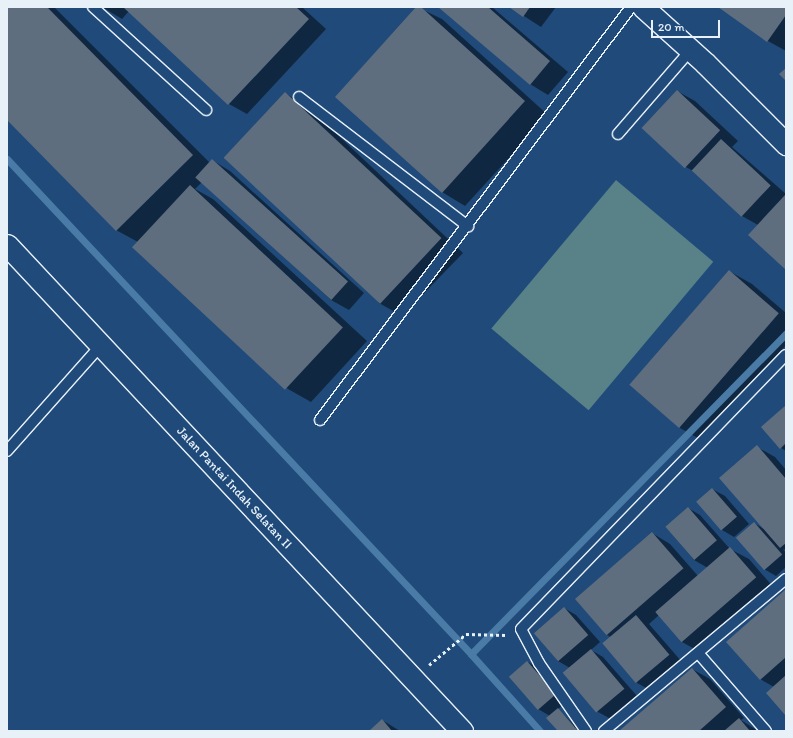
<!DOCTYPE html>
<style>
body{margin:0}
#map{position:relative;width:793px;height:738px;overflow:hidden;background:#1f4a7a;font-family:Itim,sans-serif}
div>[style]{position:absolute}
.green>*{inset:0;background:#588188;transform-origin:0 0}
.shadow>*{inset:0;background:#0007}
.stream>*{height:7px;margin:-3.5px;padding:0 3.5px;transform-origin:3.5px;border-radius:3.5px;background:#497ba6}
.building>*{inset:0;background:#5f6e7f;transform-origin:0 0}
.path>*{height:2.5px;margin-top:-1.25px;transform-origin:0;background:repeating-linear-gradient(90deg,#e8f1f8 0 3px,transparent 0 6px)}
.roads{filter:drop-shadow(1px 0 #e8f1f8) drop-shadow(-1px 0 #e8f1f8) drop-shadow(0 1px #e8f1f8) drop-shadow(0 -1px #e8f1f8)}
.lane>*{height:10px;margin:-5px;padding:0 5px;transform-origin:5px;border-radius:5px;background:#1f4a7a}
.street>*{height:21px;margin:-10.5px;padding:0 10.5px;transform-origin:10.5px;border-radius:10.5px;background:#1f4a7a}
span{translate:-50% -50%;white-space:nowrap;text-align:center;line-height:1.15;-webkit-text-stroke:3.5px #1f4a7a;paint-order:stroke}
.street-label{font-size:13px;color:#e8f1f8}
.frame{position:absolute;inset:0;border:8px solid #e8f1f8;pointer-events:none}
.scale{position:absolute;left:651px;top:20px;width:69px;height:18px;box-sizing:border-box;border:2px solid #e8f1f8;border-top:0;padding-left:5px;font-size:12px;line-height:14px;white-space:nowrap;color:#e8f1f8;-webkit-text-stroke:3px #1f4a7a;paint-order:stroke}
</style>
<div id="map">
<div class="green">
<div style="left:616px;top:180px;width:127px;height:194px;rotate:40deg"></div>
</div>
<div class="shadow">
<div style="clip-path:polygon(7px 7px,54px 7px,210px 163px,212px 160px,230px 171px,364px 293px,349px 310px,331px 300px,202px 182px,195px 189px,213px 199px,367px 341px,311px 402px,288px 389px,138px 242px,116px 230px,7px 118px)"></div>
<div style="clip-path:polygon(102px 7px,302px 7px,326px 29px,247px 114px,229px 104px,129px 11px,122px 19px)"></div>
<div style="clip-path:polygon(417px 7px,442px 19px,548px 115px,465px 206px,442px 192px)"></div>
<div style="clip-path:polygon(439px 7px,492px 7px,568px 72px,548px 95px,530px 84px)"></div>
<div style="clip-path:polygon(510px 7px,556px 7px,541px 27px)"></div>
<div style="clip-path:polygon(720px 7px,786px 7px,786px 51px,768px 41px)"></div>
<div style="clip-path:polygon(677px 91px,695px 101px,738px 141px,732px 147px,786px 194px,786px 269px,758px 225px,742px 216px,695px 172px,686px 167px)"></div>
<div style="clip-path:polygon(285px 93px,308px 107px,463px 253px,402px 316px,379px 303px)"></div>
<div style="clip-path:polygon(729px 271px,752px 284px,786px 313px,786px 345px,703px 441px,680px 428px,630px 385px)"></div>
<div style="clip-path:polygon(786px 406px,786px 451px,781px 448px)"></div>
<div style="clip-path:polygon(757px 447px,775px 457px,786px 470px,786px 550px,783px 549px,786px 553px,786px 567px,776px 576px,764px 569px,754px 523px,764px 529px)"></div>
<div style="clip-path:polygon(712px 489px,725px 496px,749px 524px,734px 537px,722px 530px,698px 502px)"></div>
<div style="clip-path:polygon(688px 508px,700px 515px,730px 549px,749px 559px,774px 588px,700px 652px,682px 642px,659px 615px,649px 624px,682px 662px,650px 690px,637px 683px,612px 638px,606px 634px,652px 533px,670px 544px,698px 576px,708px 568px,694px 560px,666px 527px)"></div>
<div style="clip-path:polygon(786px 591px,786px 715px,774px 687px,760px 679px)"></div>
<div style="clip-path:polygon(564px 608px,576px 615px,600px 642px,591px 650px,603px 657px,637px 696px,611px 719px,598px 712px,570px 668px,558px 661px,534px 633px)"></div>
<div style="clip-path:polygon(528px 662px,540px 669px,568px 701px,558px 709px,580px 731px,559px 731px,550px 716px,538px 709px)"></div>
<div style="clip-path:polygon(692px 669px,710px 679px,744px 718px,741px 720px,758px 731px,621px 731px)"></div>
<div style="clip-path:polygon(382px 720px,400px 731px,370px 731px)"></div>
</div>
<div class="stream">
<div style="left:7px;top:159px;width:678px;rotate:46.85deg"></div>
<div style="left:540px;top:731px;width:103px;rotate:-131.9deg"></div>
<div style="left:471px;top:654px;width:450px;rotate:-45.5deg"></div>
</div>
<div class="building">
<div style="clip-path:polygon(7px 7px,47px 7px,193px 155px,116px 231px,7px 120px)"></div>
<div style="clip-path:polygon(123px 7px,296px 7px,309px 19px,228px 105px)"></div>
<div style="clip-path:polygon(416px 7px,421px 7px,525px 101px,442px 193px,335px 97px)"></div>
<div style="clip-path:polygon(438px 7px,488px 7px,550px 61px,530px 85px)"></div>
<div style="clip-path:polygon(509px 7px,530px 7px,523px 17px)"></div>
<div style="clip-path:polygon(718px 7px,786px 7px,786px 15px,767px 42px)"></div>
<div style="clip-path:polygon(786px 68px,786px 81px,779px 74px)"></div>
<div style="left:677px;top:90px;width:59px;height:52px;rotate:43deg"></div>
<div style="left:285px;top:92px;width:214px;height:90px;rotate:43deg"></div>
<div style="left:721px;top:139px;width:68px;height:43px;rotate:43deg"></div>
<div style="left:212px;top:159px;width:183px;height:25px;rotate:42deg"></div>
<div style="left:190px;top:185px;width:209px;height:85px;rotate:43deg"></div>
<div style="clip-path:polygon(785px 195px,786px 196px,786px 270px,748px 235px)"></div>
<div style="left:729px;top:270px;width:66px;height:152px;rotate:41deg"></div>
<div style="clip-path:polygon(786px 405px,786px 443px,780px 449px,761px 427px)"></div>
<div style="clip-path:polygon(757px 445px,786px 479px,786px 543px,780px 548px,719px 478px)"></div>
<div style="left:712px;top:488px;width:38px;height:21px;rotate:49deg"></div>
<div style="left:688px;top:507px;width:44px;height:30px;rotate:49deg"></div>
<div style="left:754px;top:522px;width:43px;height:24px;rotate:49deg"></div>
<div style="left:652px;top:532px;width:48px;height:102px;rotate:49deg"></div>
<div style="left:730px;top:547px;width:40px;height:99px;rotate:49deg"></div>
<div style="clip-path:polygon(786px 589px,786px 657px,760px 680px,726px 642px)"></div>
<div style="left:564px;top:607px;width:37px;height:40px;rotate:49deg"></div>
<div style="left:636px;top:615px;width:52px;height:44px;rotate:50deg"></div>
<div style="left:591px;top:649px;width:52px;height:37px;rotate:50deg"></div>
<div style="left:527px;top:661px;width:44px;height:24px;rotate:49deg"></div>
<div style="clip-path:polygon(692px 668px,726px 707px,699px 731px,619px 731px)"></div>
<div style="clip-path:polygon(786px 675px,786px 716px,766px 693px)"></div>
<div style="clip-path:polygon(558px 708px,578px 731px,558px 731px,546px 718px)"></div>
<div style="clip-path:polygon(739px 718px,750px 731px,724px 731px)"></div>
<div style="clip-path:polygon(382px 719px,392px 731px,369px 731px)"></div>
</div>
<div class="path">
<div style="left:429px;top:665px;width:48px;rotate:-40deg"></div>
<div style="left:466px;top:634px;width:40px;rotate:1.4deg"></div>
</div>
<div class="roads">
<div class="lane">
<div style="left:93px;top:7px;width:153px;rotate:42.3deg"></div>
<div style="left:299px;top:97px;width:213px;rotate:37.4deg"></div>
<div style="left:618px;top:134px;width:110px;rotate:-49.1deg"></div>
<div style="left:320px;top:420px;width:517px;rotate:-53.02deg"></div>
<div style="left:7px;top:451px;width:142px;rotate:-48.4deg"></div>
<div style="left:699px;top:654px;width:102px;rotate:49deg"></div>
<div style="left:586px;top:731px;width:83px;rotate:-124.7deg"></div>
<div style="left:539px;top:663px;width:38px;rotate:-118deg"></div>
<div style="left:521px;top:629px;width:381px;rotate:-46deg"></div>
<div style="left:604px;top:731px;width:237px;rotate:-39.9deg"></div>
</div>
<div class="street">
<div style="left:643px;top:7px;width:84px;rotate:42.1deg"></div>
<div style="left:705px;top:63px;width:115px;rotate:45deg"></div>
<div style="left:7px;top:245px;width:666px;rotate:46.89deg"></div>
</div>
</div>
<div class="street-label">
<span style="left:234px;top:488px;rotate:47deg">Jalan Pantai Indah Selatan II</span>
</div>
<div class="frame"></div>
<div class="scale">20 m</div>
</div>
